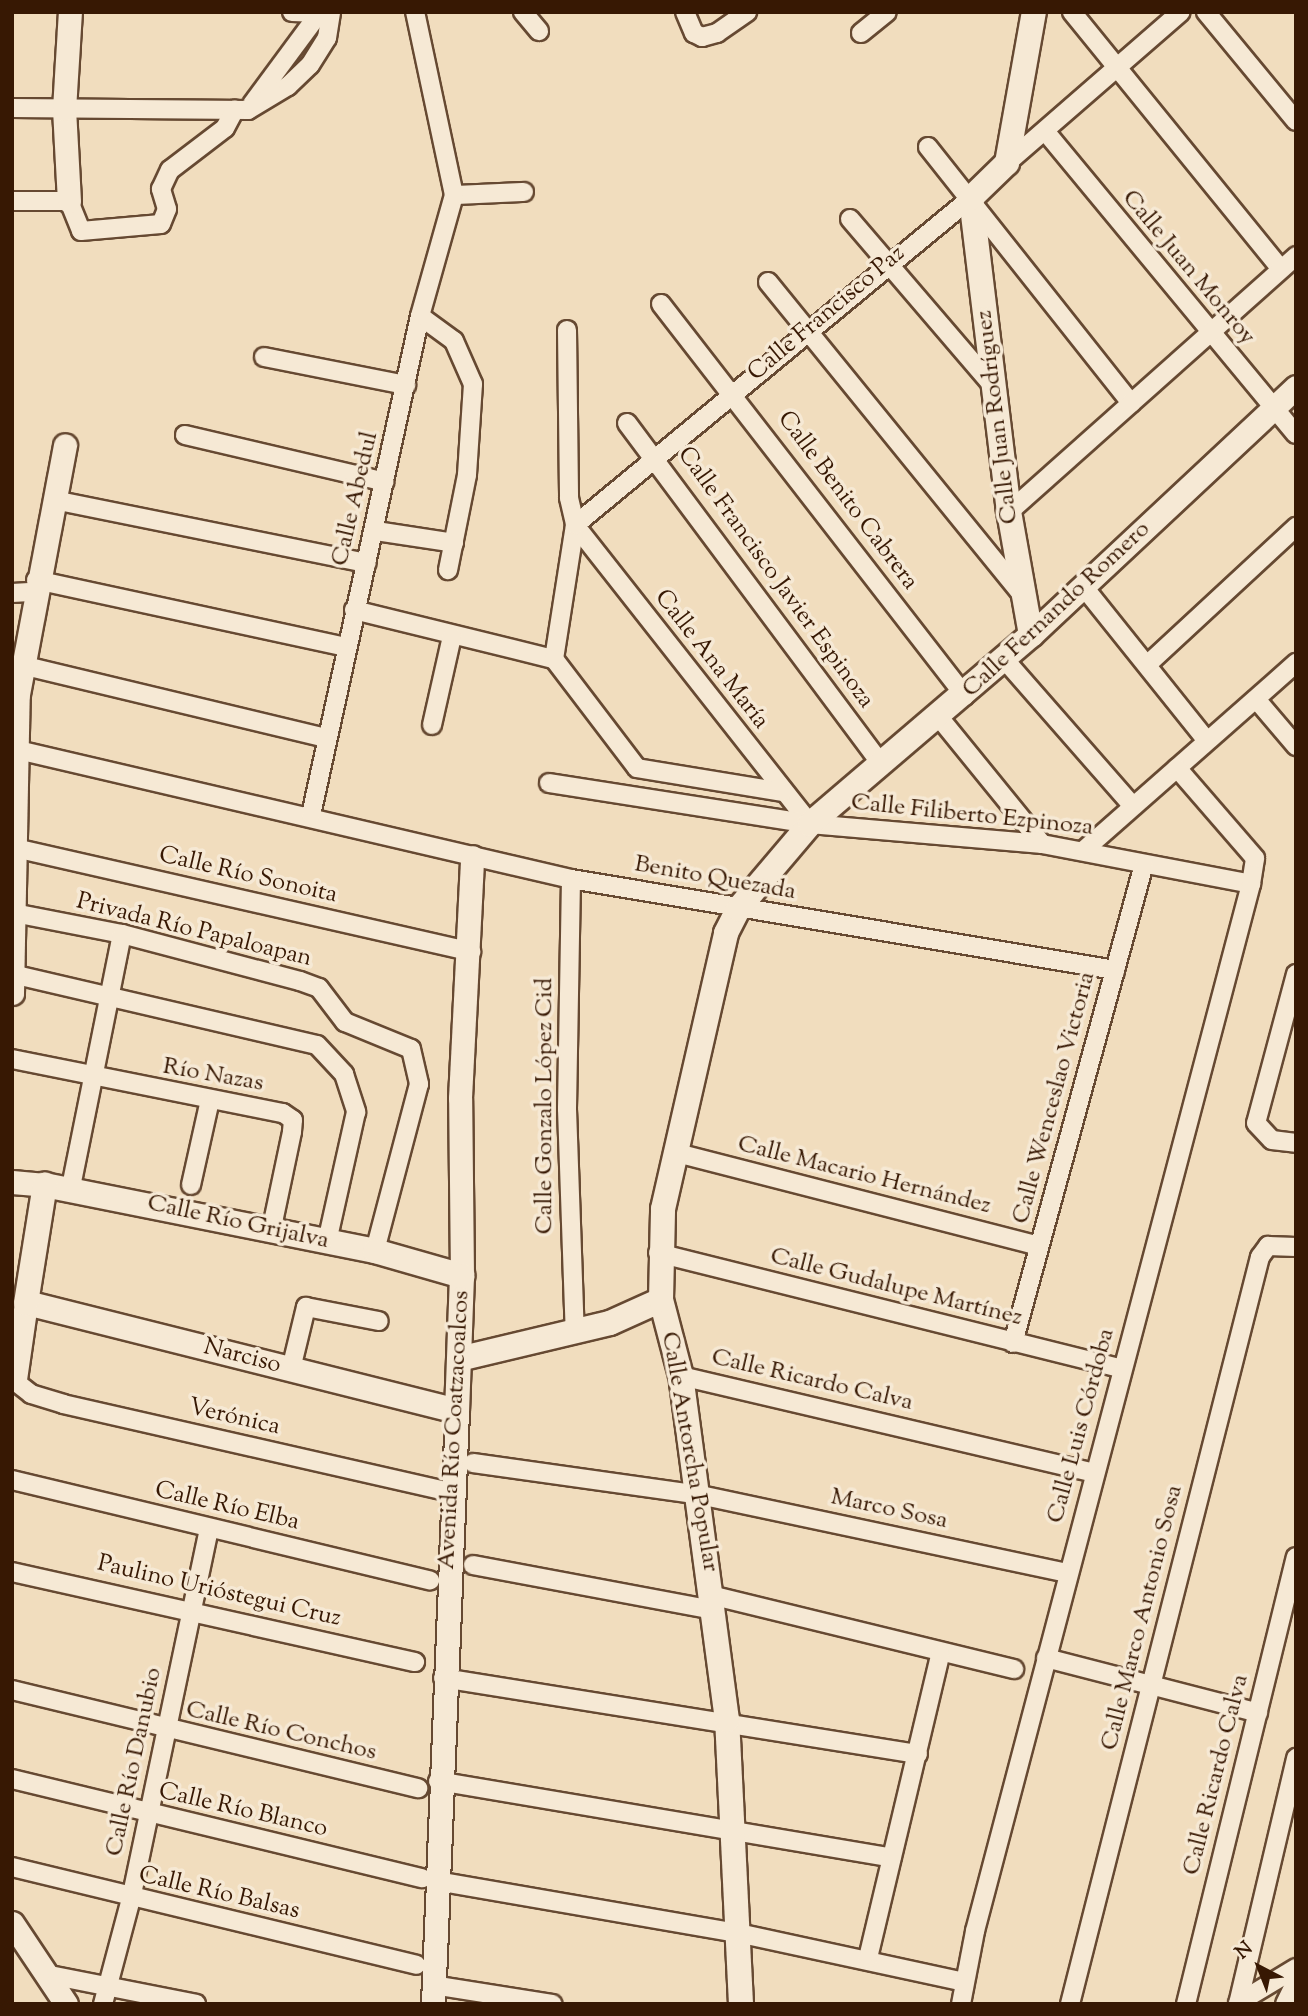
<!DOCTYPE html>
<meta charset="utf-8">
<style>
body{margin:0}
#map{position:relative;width:1308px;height:2016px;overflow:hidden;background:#f1ddbe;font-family:"Sorts Mill Goudy",serif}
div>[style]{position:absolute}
.roads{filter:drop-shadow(2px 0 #664932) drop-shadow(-2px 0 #664932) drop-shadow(0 2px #664932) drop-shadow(0 -2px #664932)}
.minor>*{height:18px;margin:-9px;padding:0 9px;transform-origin:9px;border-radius:9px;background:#f6e9d5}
.tertiary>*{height:23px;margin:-11.5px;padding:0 11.5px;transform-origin:11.5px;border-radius:11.5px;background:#f6e9d5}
.secondary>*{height:24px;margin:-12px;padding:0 12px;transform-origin:12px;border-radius:12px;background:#f6e9d5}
span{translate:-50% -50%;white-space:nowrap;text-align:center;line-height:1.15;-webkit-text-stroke:7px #f6e9d5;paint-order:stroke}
.street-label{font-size:24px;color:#371803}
.frame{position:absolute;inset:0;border:14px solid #371803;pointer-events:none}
.north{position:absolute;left:1224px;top:1932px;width:70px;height:70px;-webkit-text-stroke:5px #f6e9d5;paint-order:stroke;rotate:318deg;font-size:19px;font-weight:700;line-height:28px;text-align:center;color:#371803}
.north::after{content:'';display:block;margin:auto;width:24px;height:32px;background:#371803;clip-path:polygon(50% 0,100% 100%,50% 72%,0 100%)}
</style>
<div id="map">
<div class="roads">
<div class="minor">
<div style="left:292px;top:12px;width:28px;rotate:2deg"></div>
<div style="left:523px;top:12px;width:25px;rotate:50deg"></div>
<div style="left:685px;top:12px;width:23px;rotate:67deg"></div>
<div style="left:694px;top:33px;width:9px;rotate:27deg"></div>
<div style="left:702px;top:37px;width:16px;rotate:-15deg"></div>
<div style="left:717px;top:33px;width:37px;rotate:-35deg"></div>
<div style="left:1072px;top:12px;width:331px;rotate:50.9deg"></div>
<div style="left:1206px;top:12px;width:141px;rotate:50.5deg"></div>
<div style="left:861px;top:33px;width:33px;rotate:-39deg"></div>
<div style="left:252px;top:104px;width:114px;rotate:-53.5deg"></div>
<div style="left:12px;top:108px;width:236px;rotate:0.5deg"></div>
<div style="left:248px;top:110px;width:47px;rotate:-31deg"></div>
<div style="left:288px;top:86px;width:30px;rotate:-44deg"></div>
<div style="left:310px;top:65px;width:32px;rotate:-58deg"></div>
<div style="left:327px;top:38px;width:26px;rotate:-81deg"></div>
<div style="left:1045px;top:131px;width:393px;rotate:50.4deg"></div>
<div style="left:928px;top:147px;width:327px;rotate:51.6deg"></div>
<div style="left:1007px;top:163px;width:230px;rotate:-41deg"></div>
<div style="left:454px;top:195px;width:70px;rotate:-2.5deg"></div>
<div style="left:12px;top:201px;width:57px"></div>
<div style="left:69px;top:201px;width:32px;rotate:68deg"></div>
<div style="left:81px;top:231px;width:80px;rotate:-5deg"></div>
<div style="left:161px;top:224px;width:16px;rotate:-68deg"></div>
<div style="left:167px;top:209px;width:21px;rotate:-107deg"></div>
<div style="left:161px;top:189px;width:21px;rotate:-65deg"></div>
<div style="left:170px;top:170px;width:69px;rotate:-37.4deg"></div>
<div style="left:225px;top:128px;width:21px;rotate:-62deg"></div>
<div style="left:850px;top:219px;width:221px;rotate:49.4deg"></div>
<div style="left:768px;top:282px;width:403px;rotate:50.9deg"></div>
<div style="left:661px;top:304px;width:496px;rotate:52.2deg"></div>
<div style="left:420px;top:316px;width:42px;rotate:36.3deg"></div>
<div style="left:454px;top:341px;width:47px;rotate:66.2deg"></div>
<div style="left:473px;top:384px;width:91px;rotate:93.8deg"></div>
<div style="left:467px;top:475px;width:97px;rotate:101.3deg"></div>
<div style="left:567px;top:330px;width:168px;rotate:89.3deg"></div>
<div style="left:569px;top:498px;width:28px;rotate:77deg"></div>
<div style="left:575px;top:525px;width:380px;rotate:51.8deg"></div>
<div style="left:264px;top:357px;width:145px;rotate:11.2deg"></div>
<div style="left:627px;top:423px;width:427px;rotate:53.3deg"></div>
<div style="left:185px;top:435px;width:205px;rotate:13.2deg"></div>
<div style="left:54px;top:500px;width:319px;rotate:11.4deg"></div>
<div style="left:1009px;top:512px;width:385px;rotate:-41.7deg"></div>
<div style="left:376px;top:531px;width:79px;rotate:8.7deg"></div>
<div style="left:36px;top:580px;width:316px;rotate:12.2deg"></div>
<div style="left:1083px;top:586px;width:198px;rotate:51.3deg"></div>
<div style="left:12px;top:593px;width:22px;rotate:-3deg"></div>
<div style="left:354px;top:610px;width:206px;rotate:13.8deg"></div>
<div style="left:554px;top:659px;width:136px;rotate:-81.1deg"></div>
<div style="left:575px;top:525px;width:514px;rotate:-39.55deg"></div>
<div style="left:554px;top:659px;width:137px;rotate:52.7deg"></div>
<div style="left:637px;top:768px;width:147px;rotate:9.4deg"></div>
<div style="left:1005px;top:660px;width:193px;rotate:48.8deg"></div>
<div style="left:1148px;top:664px;width:202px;rotate:-42.8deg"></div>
<div style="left:26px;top:666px;width:308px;rotate:13.5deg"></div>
<div style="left:1256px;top:699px;width:62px;rotate:49.6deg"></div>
<div style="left:938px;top:716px;width:165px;rotate:50.9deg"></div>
<div style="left:432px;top:725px;width:91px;rotate:-77.3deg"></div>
<div style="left:18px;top:750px;width:568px;rotate:13.13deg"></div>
<div style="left:571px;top:879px;width:552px;rotate:9.5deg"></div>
<div style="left:549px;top:783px;width:264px;rotate:8.9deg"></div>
<div style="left:810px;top:824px;width:233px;rotate:4.9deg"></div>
<div style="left:1042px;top:844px;width:213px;rotate:10.8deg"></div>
<div style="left:311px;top:815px;width:511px;rotate:-77.68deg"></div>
<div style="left:420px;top:316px;width:126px;rotate:-74.3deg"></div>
<div style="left:454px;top:195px;width:187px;rotate:-102deg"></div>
<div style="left:15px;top:848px;width:468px;rotate:12.8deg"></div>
<div style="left:1084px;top:850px;width:283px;rotate:-41.4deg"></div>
<div style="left:571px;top:879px;width:230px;rotate:91deg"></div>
<div style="left:567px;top:1109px;width:224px;rotate:88deg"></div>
<div style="left:14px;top:913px;width:110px;rotate:11deg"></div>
<div style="left:122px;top:934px;width:184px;rotate:14.8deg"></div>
<div style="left:300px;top:981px;width:20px;rotate:20deg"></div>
<div style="left:319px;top:988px;width:43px;rotate:52.6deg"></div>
<div style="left:345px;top:1022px;width:71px;rotate:22.2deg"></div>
<div style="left:411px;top:1049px;width:36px;rotate:77deg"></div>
<div style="left:419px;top:1084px;width:173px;rotate:104.8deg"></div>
<div style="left:12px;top:974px;width:313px;rotate:13.1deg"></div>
<div style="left:317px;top:1045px;width:40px;rotate:47deg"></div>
<div style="left:344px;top:1074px;width:40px;rotate:72deg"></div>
<div style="left:356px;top:1112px;width:133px;rotate:102.6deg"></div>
<div style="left:1296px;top:974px;width:154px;rotate:105deg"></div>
<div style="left:1256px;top:1123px;width:23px;rotate:47deg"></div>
<div style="left:1272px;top:1140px;width:24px;rotate:7deg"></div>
<div style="left:12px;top:1059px;width:276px;rotate:11.3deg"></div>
<div style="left:283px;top:1113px;width:12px;rotate:35deg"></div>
<div style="left:293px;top:1120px;width:12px;rotate:95deg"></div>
<div style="left:292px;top:1132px;width:102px;rotate:101.9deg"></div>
<div style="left:677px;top:1153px;width:374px;rotate:14.4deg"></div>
<div style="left:191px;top:1185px;width:87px;rotate:-77.4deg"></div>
<div style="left:71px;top:1187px;width:258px;rotate:-78.6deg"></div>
<div style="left:658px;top:1253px;width:478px;rotate:14deg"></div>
<div style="left:1013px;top:1343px;width:496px;rotate:-74.7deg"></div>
<div style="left:291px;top:1369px;width:64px;rotate:-76.4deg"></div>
<div style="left:306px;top:1307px;width:74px;rotate:10.9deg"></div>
<div style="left:681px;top:1376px;width:425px;rotate:13.2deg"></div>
<div style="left:12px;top:1379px;width:24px;rotate:38deg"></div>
<div style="left:31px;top:1394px;width:34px;rotate:17deg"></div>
<div style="left:63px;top:1404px;width:398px;rotate:12.8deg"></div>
<div style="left:473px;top:1463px;width:229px;rotate:8deg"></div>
<div style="left:700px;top:1495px;width:376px;rotate:12deg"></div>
<div style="left:12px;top:1480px;width:430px;rotate:13.5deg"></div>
<div style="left:473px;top:1565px;width:245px;rotate:10.6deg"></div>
<div style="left:12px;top:1572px;width:413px;rotate:12.6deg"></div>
<div style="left:714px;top:1596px;width:309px;rotate:13.7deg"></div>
<div style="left:1046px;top:1658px;width:219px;rotate:14.5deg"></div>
<div style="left:443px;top:1678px;width:481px;rotate:9.1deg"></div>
<div style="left:12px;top:1690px;width:418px;rotate:13.6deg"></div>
<div style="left:12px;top:1779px;width:422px;rotate:13.6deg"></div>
<div style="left:438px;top:1781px;width:460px;rotate:9.6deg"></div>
<div style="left:12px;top:1867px;width:416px;rotate:13.6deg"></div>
<div style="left:436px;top:1881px;width:306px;rotate:9.8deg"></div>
<div style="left:738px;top:1933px;width:231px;rotate:12.2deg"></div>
<div style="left:868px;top:1958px;width:311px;rotate:-76.6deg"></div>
<div style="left:50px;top:1975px;width:149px;rotate:11.2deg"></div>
<div style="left:433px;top:1985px;width:121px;rotate:9deg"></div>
<div style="left:1238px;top:2003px;width:68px;rotate:-31.1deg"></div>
<div style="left:103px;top:2004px;width:109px;rotate:-75.1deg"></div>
<div style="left:131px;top:1899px;width:379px;rotate:-78.1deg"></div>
<div style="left:961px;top:2004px;width:74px;rotate:-79.1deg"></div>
<div style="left:975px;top:1931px;width:1083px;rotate:-75.23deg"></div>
<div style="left:1251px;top:884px;width:26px;rotate:-81deg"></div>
<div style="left:1255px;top:858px;width:119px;rotate:-130.9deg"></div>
<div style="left:1070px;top:2004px;width:771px;rotate:-75.73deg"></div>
<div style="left:1260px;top:1257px;width:14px;rotate:-54deg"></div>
<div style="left:1268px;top:1246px;width:28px;rotate:2deg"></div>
<div style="left:1186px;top:2004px;width:460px;rotate:-76.2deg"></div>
<div style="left:1238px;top:2004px;width:253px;rotate:-76.7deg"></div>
<div style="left:1285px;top:2004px;width:25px;rotate:-64deg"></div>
</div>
<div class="tertiary">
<div style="left:69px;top:201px;width:92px;rotate:-93.1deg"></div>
<div style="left:64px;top:109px;width:97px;rotate:-86.5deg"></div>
<div style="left:1031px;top:635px;width:363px;rotate:-43.1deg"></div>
<div style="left:12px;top:993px;width:299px;rotate:-88.9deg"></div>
<div style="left:18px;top:694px;width:253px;rotate:-79.3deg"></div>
<div style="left:12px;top:1182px;width:33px;rotate:5deg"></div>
<div style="left:462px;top:1276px;width:178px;rotate:-90.6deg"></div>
<div style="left:460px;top:1098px;width:241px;rotate:-87.1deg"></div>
<div style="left:15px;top:1379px;width:77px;rotate:-81.8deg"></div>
<div style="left:12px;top:1923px;width:97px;rotate:56.3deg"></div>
<div style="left:433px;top:2004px;width:593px;rotate:-87.68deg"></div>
</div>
<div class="secondary">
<div style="left:45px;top:1185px;width:337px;rotate:11.3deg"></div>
<div style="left:375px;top:1251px;width:91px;rotate:16deg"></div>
<div style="left:462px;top:1276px;width:135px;rotate:92.1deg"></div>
<div style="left:457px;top:1411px;width:444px;rotate:-165.9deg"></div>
<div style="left:26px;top:1303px;width:120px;rotate:-80.9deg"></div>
<div style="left:463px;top:1358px;width:151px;rotate:-13.4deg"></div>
<div style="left:610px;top:1323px;width:56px;rotate:-24.3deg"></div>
<div style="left:741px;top:2004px;width:284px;rotate:-92.8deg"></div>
<div style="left:727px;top:1720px;width:347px;rotate:-97.6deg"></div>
<div style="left:681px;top:1376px;width:79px;rotate:-104.7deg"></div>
<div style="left:661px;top:1300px;width:91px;rotate:-88.7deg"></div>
<div style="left:663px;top:1209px;width:283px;rotate:-77.1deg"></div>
<div style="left:726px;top:933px;width:27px;rotate:-63deg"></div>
<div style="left:738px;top:909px;width:111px;rotate:-49.7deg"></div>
<div style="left:810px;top:824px;width:291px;rotate:-40.5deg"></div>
<div style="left:1031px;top:635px;width:125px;rotate:-100.1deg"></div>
<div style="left:1009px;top:512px;width:316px;rotate:-96.9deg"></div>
<div style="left:971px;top:198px;width:50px;rotate:-44.2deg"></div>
<div style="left:1007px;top:163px;width:153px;rotate:-79.9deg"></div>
</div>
</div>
<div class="street-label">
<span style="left:1188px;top:268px;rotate:50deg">Calle Juan Monroy</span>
<span style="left:827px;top:314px;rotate:-40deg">Calle Francisco Paz</span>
<span style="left:998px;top:417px;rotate:-97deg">Calle Juan Rodríguez</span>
<span style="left:356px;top:499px;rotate:-77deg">Calle Abedul</span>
<span style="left:847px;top:501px;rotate:53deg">Calle Benito Cabrera</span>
<span style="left:775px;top:578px;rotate:54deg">Calle Francisco Javier Espinoza</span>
<span style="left:1057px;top:610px;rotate:-43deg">Calle Fernando Romero</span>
<span style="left:711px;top:660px;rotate:52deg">Calle Ana María</span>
<span style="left:972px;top:816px;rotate:6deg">Calle Filiberto Ezpinoza</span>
<span style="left:248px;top:876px;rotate:13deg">Calle Río Sonoita</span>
<span style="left:715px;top:879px;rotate:10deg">Benito Quezada</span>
<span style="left:194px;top:931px;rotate:14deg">Privada Río Papaloapan</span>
<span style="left:213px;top:1076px;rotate:10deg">Río Nazas</span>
<span style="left:1055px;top:1098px;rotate:-75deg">Calle Wenceslao Victoria</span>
<span style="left:546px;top:1106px;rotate:-90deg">Calle Gonzalo López Cid</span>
<span style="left:864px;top:1176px;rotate:14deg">Calle Macario Hernández</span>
<span style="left:238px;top:1223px;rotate:12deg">Calle Río Grijalva</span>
<span style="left:896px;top:1288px;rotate:14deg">Calle Gudalupe Martínez</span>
<span style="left:242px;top:1357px;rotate:14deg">Narciso</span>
<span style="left:812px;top:1381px;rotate:13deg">Calle Ricardo Calva</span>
<span style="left:234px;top:1418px;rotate:13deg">Verónica</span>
<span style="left:1082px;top:1426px;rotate:-75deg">Calle Luis Córdoba</span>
<span style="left:455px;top:1430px;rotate:-87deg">Avenida Río Coatzacoalcos</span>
<span style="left:689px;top:1452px;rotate:80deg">Calle Antorcha Popular</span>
<span style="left:227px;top:1507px;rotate:13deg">Calle Río Elba</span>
<span style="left:889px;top:1510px;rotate:12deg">Marco Sosa</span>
<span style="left:219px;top:1592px;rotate:13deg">Paulino Urióstegui Cruz</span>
<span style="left:1143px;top:1618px;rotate:-76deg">Calle Marco Antonio Sosa</span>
<span style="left:281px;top:1732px;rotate:13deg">Calle Río Conchos</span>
<span style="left:135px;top:1762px;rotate:-78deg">Calle Río Danubio</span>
<span style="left:1217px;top:1775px;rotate:-76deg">Calle Ricardo Calva</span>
<span style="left:243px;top:1811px;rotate:13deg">Calle Río Blanco</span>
<span style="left:219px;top:1894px;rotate:13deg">Calle Río Balsas</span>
</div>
<div class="frame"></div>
<div class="north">N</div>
</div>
